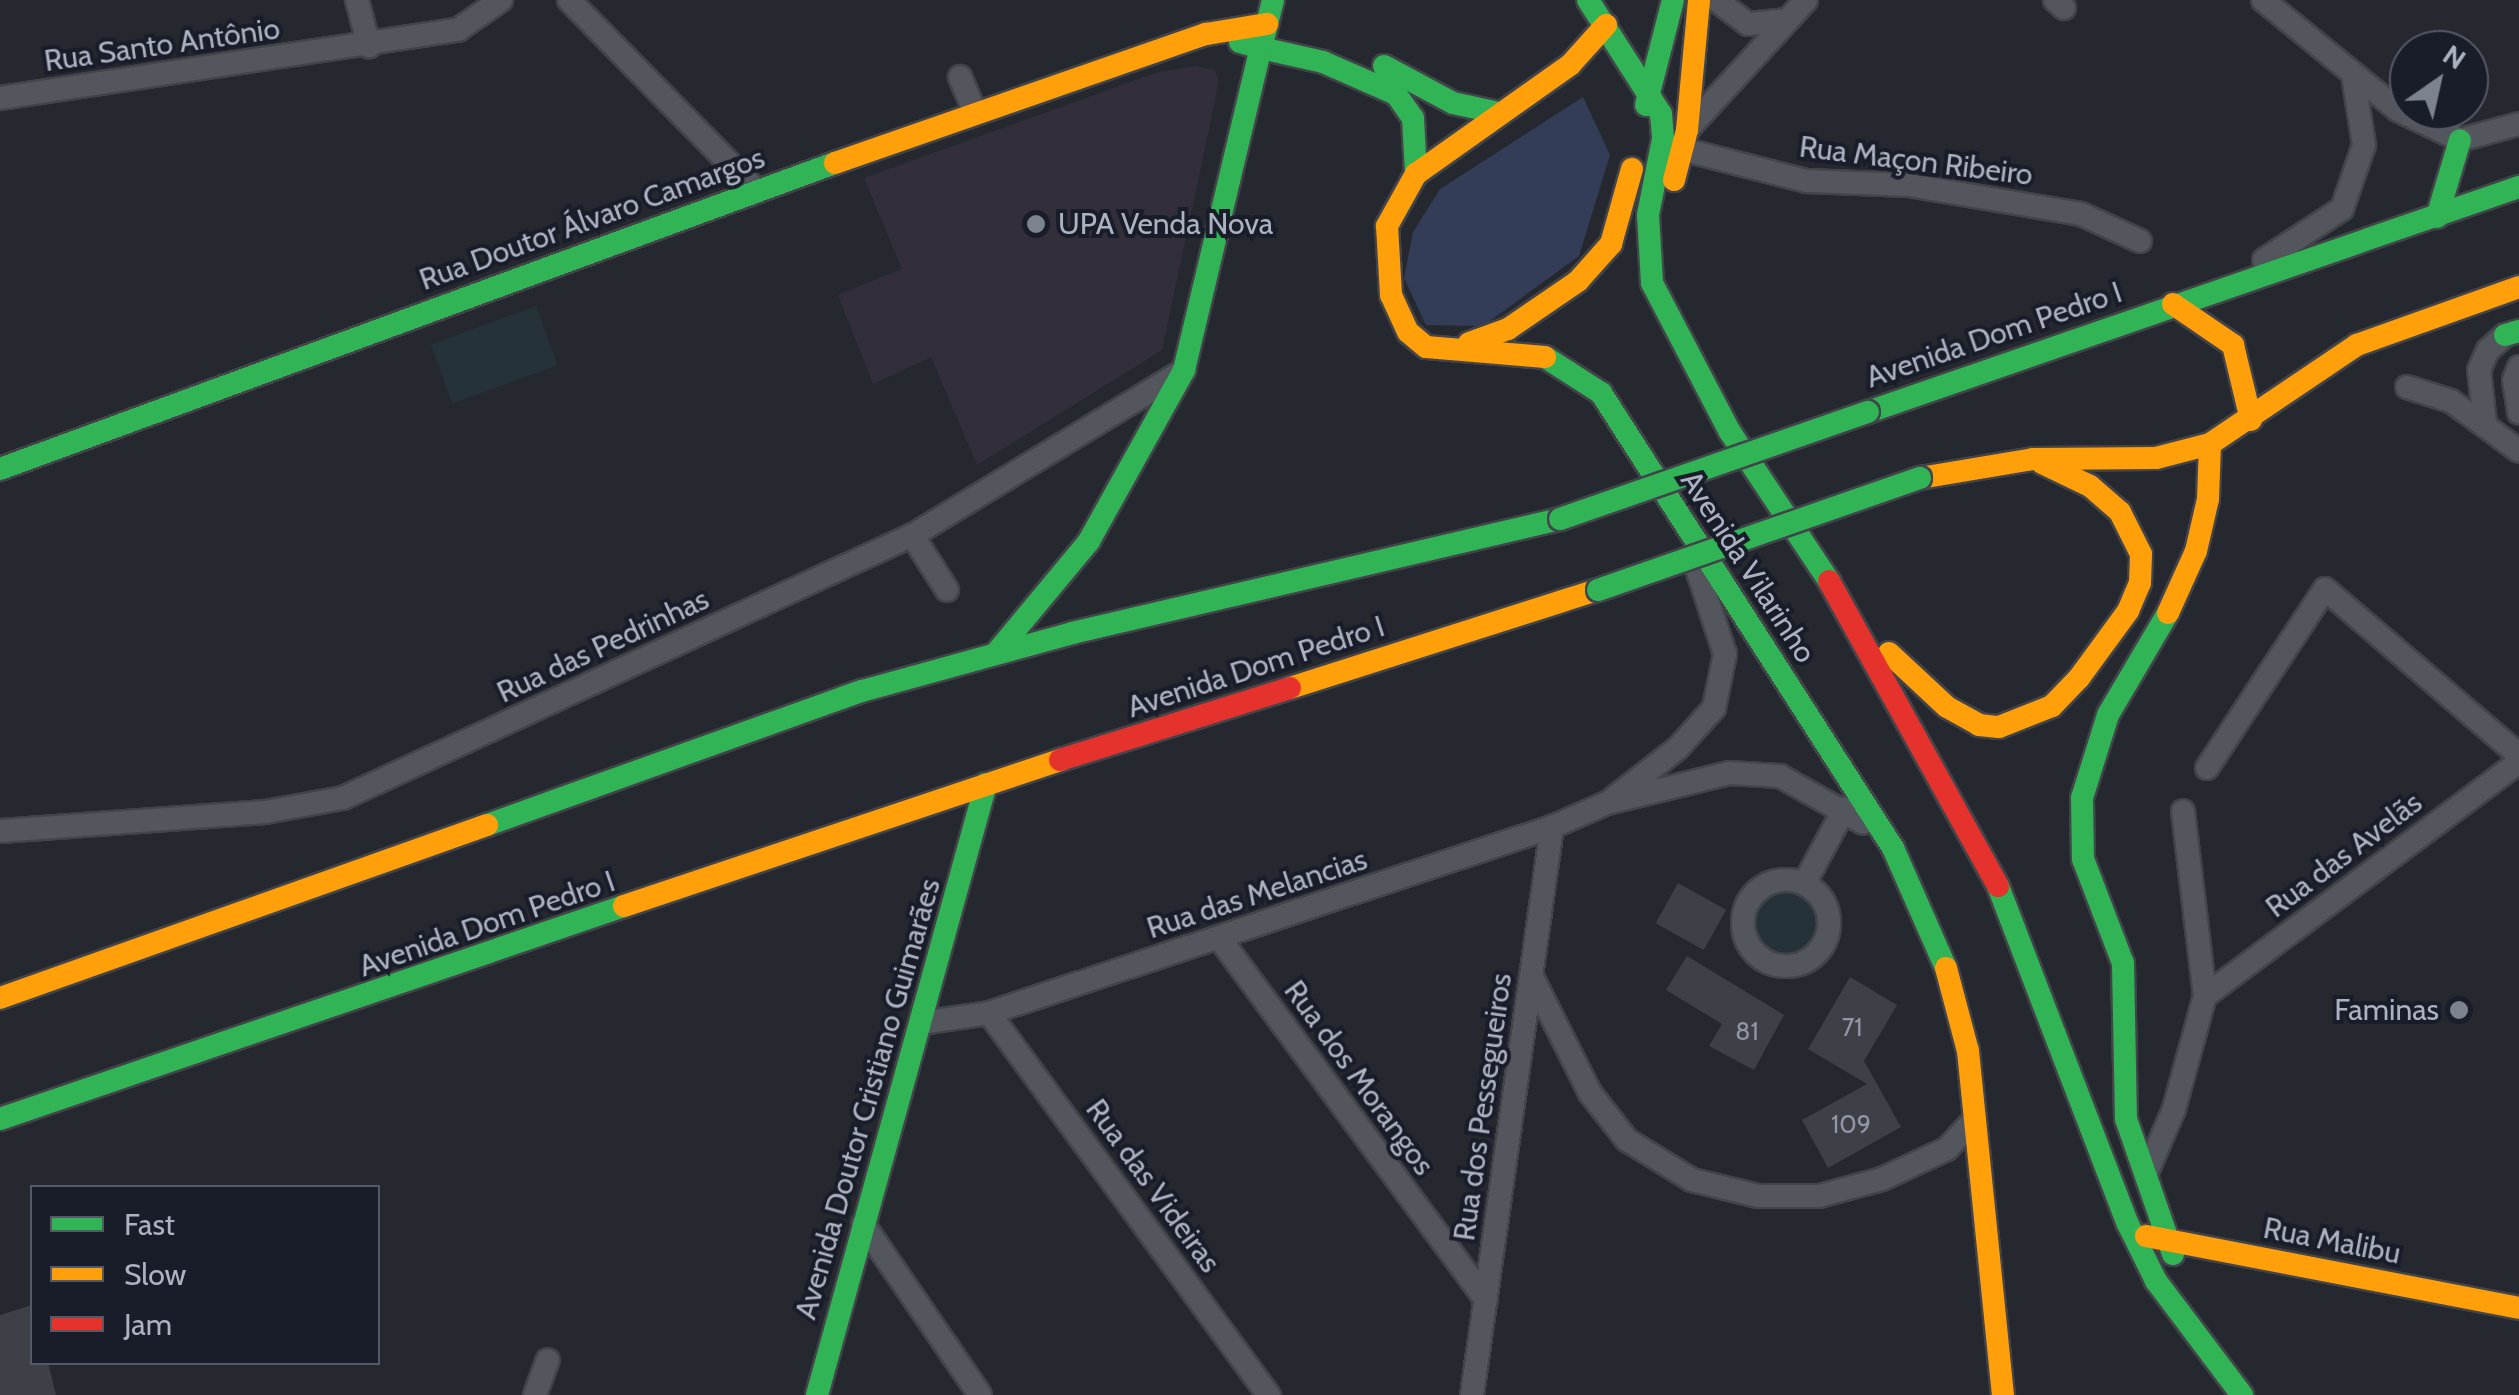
<!DOCTYPE html>
<meta charset="utf-8">
<style>
body{margin:0}
#map{position:relative;width:2519px;height:1395px;overflow:hidden;background:#25282f;font-family:Cabin,sans-serif}
div>[style]{position:absolute}
.medical>*{inset:0;background:#322f3b}
.green>*{inset:0;background:#253237;transform-origin:0 0}
.round{border-radius:50%}
.water>*{inset:0;background:#333d57}
.building>*{inset:0;background:#3d4047;transform-origin:0 0}
.roads{filter:drop-shadow(2px 0 #42444a) drop-shadow(-2px 0 #42444a) drop-shadow(0 2px #42444a) drop-shadow(0 -2px #42444a)}
.street>*{height:22px;margin:-11px;padding:0 11px;transform-origin:11px;border-radius:11px;background:#54565e}
.street>.ring{margin:-11px;padding:0;box-sizing:content-box;background:none;border:22px solid #54565e;border-radius:50%}
.fast>*{height:22px;margin:-11px;padding:0 11px;transform-origin:11px;border-radius:11px;background:#30b455}
.slow>*{height:22px;margin:-11px;padding:0 11px;transform-origin:11px;border-radius:11px;background:#ff9f0a}
.jam>*{height:22px;margin:-11px;padding:0 11px;transform-origin:11px;border-radius:11px;background:#e5322d}
.bridges{filter:drop-shadow(2px 0 #41444b) drop-shadow(-2px 0 #41444b) drop-shadow(0 2px #41444b) drop-shadow(0 -2px #41444b)}
.fast-bridge>*{height:22px;margin:-11px;padding:0 11px;transform-origin:11px;border-radius:11px;background:#30b455}
.dots>*{width:28px;height:28px;translate:-50% -50%;box-sizing:border-box;border:5px solid #191d29;border-radius:50%}
span{translate:-50% -50%;white-space:nowrap;text-align:center;line-height:1.15;-webkit-text-stroke:8px #191d29;paint-order:stroke}
.number-label{font-size:25px;color:#9196a3}
.number-label span{-webkit-text-stroke-width:0}
.street-label{font-size:30px;color:#adb2c2}
.poi-label{font-size:30px;color:#adb2c2}
.left{translate:0 -50%;text-align:left}
.right{translate:-100% -50%;text-align:right}
.legend{position:absolute;left:30px;top:1185px;width:350px;height:180px;box-sizing:border-box;background:#191d29;border:2px solid #545966;margin:0;padding:12px 18px;list-style:none;font-size:30px;color:#adb2c2}
.legend li{display:flex;align-items:center;gap:20px;height:50px}
.legend b{width:50px;border:2px solid #545966}
.north{position:absolute;left:2389px;top:30px;width:100px;height:100px;box-sizing:border-box;background:#191d29;border:2px solid #545966;border-radius:50%;rotate:34deg;font-size:28px;font-weight:700;line-height:40px;text-align:center;color:#adb2c2}
.north::after{content:'';display:block;margin:auto;width:35px;height:45px;background:#7d828f;clip-path:polygon(50% 0,100% 100%,50% 72%,0 100%)}
</style>
<div id="map">
<div class="medical">
<div style="clip-path:polygon(1196px 66px,1215px 70px,1219px 82px,1162px 350px,977px 465px,931px 357px,873px 384px,838px 295px,902px 269px,864px 178px,1158px 72px)"></div>
</div>
<div class="green">
<div style="left:536px;top:306px;width:63px;height:112px;rotate:70deg"></div>
<div class="round" style="left:1753px;top:890px;width:66px;height:66px"></div>
</div>
<div class="water">
<div style="clip-path:polygon(1583px 97px,1610px 155px,1579px 256px,1483px 326px,1426px 325px,1404px 278px,1413px 232px,1440px 189px)"></div>
</div>
<div class="building">
<div style="left:1678px;top:883px;width:55px;height:46px;rotate:29deg"></div>
<div style="clip-path:polygon(1687px 956px,1784px 1015px,1754px 1070px,1709px 1046px,1722px 1024px,1666px 990px)"></div>
<div style="clip-path:polygon(1850px 977px,1897px 1005px,1864px 1061px,1901px 1127px,1828px 1168px,1802px 1120px,1867px 1084px,1808px 1049px)"></div>
<div style="clip-path:polygon(32px 1305px,32px 1362px,48px 1362px,56px 1395px,0 1395px,0 1315px)"></div>
</div>
<div class="roads">
<div class="street">
<div style="left:357px;top:0;width:48px;rotate:75.4deg"></div>
<div style="left:569px;top:0;width:268px;rotate:45.5deg"></div>
<div style="left:1716px;top:0;width:40px;rotate:37deg"></div>
<div style="left:1748px;top:24px;width:40px;rotate:-5.7deg"></div>
<div style="left:2055px;top:0;width:12px;rotate:42deg"></div>
<div style="left:2263px;top:0;width:174px;rotate:39.2deg"></div>
<div style="left:2398px;top:110px;width:69px;rotate:25.8deg"></div>
<div style="left:2460px;top:140px;width:61px;rotate:-15.2deg"></div>
<div style="left:960px;top:77px;width:38px;rotate:67deg"></div>
<div style="left:0;top:98px;width:464px;rotate:-8.5deg"></div>
<div style="left:459px;top:29px;width:51px;rotate:-34.6deg"></div>
<div style="left:1687px;top:130px;width:176px;rotate:-47.5deg"></div>
<div style="left:1681px;top:149px;width:130px;rotate:14.3deg"></div>
<div style="left:1807px;top:181px;width:101px;rotate:2.3deg"></div>
<div style="left:1908px;top:185px;width:175px;rotate:9.5deg"></div>
<div style="left:2081px;top:214px;width:65px;rotate:24.6deg"></div>
<div style="left:2264px;top:260px;width:93px;rotate:-33.2deg"></div>
<div style="left:2342px;top:209px;width:68px;rotate:-71deg"></div>
<div style="left:2364px;top:145px;width:71px;rotate:-98.9deg"></div>
<div style="left:2519px;top:367px;width:14px;rotate:111deg"></div>
<div style="left:2514px;top:380px;width:33px;rotate:81deg"></div>
<div style="left:2407px;top:387px;width:46px;rotate:17.7deg"></div>
<div style="left:2451px;top:401px;width:84px;rotate:36.3deg"></div>
<div style="left:2485px;top:424px;width:54px;rotate:-96.3deg"></div>
<div style="left:2479px;top:370px;width:22px;rotate:-66deg"></div>
<div style="left:2488px;top:350px;width:23px;rotate:-41deg"></div>
<div style="left:912px;top:535px;width:65px;rotate:57.5deg"></div>
<div style="left:2207px;top:768px;width:214px;rotate:-56.6deg"></div>
<div style="left:2325px;top:589px;width:255px;rotate:40.6deg"></div>
<div style="left:1614px;top:798px;width:81px;rotate:-38deg"></div>
<div style="left:1678px;top:748px;width:54px;rotate:-48deg"></div>
<div style="left:1714px;top:708px;width:55px;rotate:-78.5deg"></div>
<div style="left:1725px;top:654px;width:93px;rotate:-108.2deg"></div>
<div style="left:0;top:831px;width:266px;rotate:-4.1deg"></div>
<div style="left:265px;top:812px;width:79px;rotate:-10.2deg"></div>
<div style="left:343px;top:798px;width:630px;rotate:-24.78deg"></div>
<div style="left:915px;top:534px;width:311px;rotate:-31.3deg"></div>
<div class="ring" style="left:1743px;top:880px;width:64px;height:64px"></div>
<div style="left:1804px;top:884px;width:86px;rotate:-61.7deg"></div>
<div style="left:1220px;top:939px;width:448px;rotate:53.6deg"></div>
<div style="left:1532px;top:977px;width:130px;rotate:63.4deg"></div>
<div style="left:1590px;top:1093px;width:60px;rotate:51.8deg"></div>
<div style="left:1627px;top:1140px;width:76px;rotate:31.6deg"></div>
<div style="left:1692px;top:1180px;width:68px;rotate:13.6deg"></div>
<div style="left:1758px;top:1196px;width:61px"></div>
<div style="left:1819px;top:1196px;width:65px;rotate:-15.1deg"></div>
<div style="left:1882px;top:1179px;width:72px;rotate:-24.8deg"></div>
<div style="left:1947px;top:1149px;width:41px;rotate:-47deg"></div>
<div style="left:2205px;top:996px;width:392px;rotate:-36.7deg"></div>
<div style="left:989px;top:1013px;width:474px;rotate:53.8deg"></div>
<div style="left:921px;top:1023px;width:69px;rotate:-8.4deg"></div>
<div style="left:989px;top:1013px;width:593px;rotate:-18.28deg"></div>
<div style="left:1552px;top:827px;width:60px;rotate:-23.6deg"></div>
<div style="left:1607px;top:803px;width:126px;rotate:-13.8deg"></div>
<div style="left:1729px;top:773px;width:51px;rotate:3.4deg"></div>
<div style="left:1780px;top:776px;width:95px;rotate:29.5deg"></div>
<div style="left:2147px;top:1172px;width:69px;rotate:-66.8deg"></div>
<div style="left:2174px;top:1109px;width:117px;rotate:-74.7deg"></div>
<div style="left:2205px;top:996px;width:186px;rotate:-96.8deg"></div>
<div style="left:863px;top:1224px;width:207px;rotate:55.6deg"></div>
<div style="left:535px;top:1395px;width:37px;rotate:-70deg"></div>
<div style="left:1472px;top:1395px;width:574px;rotate:-81.98deg"></div>
</div>
<div class="fast">
<div style="left:1273px;top:0;width:49px;rotate:104deg"></div>
<div style="left:1261px;top:48px;width:64px;rotate:12.7deg"></div>
<div style="left:1323px;top:62px;width:80px;rotate:23.7deg"></div>
<div style="left:1396px;top:94px;width:29px;rotate:55deg"></div>
<div style="left:1413px;top:118px;width:56px;rotate:86.9deg"></div>
<div style="left:1588px;top:0;width:135px;rotate:57.4deg"></div>
<div style="left:1661px;top:114px;width:25px;rotate:85deg"></div>
<div style="left:1663px;top:139px;width:77px;rotate:101.2deg"></div>
<div style="left:1648px;top:215px;width:68px;rotate:86.6deg"></div>
<div style="left:1652px;top:283px;width:168px;rotate:62.4deg"></div>
<div style="left:1730px;top:432px;width:179px;rotate:56.4deg"></div>
<div style="left:1384px;top:66px;width:78px;rotate:28.2deg"></div>
<div style="left:1453px;top:103px;width:47px;rotate:12.3deg"></div>
<div style="left:1646px;top:105px;width:108px;rotate:-75.6deg"></div>
<div style="left:2437px;top:217px;width:80px;rotate:-73.4deg"></div>
<div style="left:2505px;top:335px;width:15px;rotate:-16deg"></div>
<div style="left:1545px;top:357px;width:67px;rotate:32.7deg"></div>
<div style="left:1601px;top:393px;width:541px;rotate:57.31deg"></div>
<div style="left:1893px;top:848px;width:131px;rotate:66.2deg"></div>
<div style="left:1868px;top:412px;width:689px;rotate:-19.07deg"></div>
<div style="left:0;top:469px;width:889px;rotate:-20.13deg"></div>
<div style="left:2168px;top:613px;width:118px;rotate:120.5deg"></div>
<div style="left:2108px;top:715px;width:87px;rotate:107.4deg"></div>
<div style="left:2082px;top:798px;width:61px;rotate:89.1deg"></div>
<div style="left:2083px;top:859px;width:111px;rotate:69deg"></div>
<div style="left:2123px;top:963px;width:156px;rotate:88.9deg"></div>
<div style="left:2126px;top:1119px;width:143px;rotate:70.8deg"></div>
<div style="left:997px;top:652px;width:144px;rotate:-50.3deg"></div>
<div style="left:1089px;top:541px;width:196px;rotate:-60.9deg"></div>
<div style="left:1184px;top:370px;width:331px;rotate:-76.6deg"></div>
<div style="left:1261px;top:48px;width:22px;rotate:-164deg"></div>
<div style="left:487px;top:825px;width:398px;rotate:-19.7deg"></div>
<div style="left:862px;top:691px;width:218px;rotate:-15.4deg"></div>
<div style="left:1072px;top:633px;width:501px;rotate:-13.15deg"></div>
<div style="left:1998px;top:886px;width:362px;rotate:69deg"></div>
<div style="left:2128px;top:1224px;width:64px;rotate:63.8deg"></div>
<div style="left:2156px;top:1281px;width:143px;rotate:53deg"></div>
<div style="left:0;top:1119px;width:659px;rotate:-18.85deg"></div>
<div style="left:817px;top:1395px;width:634px;rotate:-74.54deg"></div>
</div>
<div class="slow">
<div style="left:835px;top:163px;width:393px;rotate:-19.2deg"></div>
<div style="left:1206px;top:34px;width:62px;rotate:-9.3deg"></div>
<div style="left:1674px;top:180px;width:52px;rotate:-75.4deg"></div>
<div style="left:1687px;top:130px;width:131px;rotate:-84.7deg"></div>
<div style="left:2173px;top:304px;width:73px;rotate:34.3deg"></div>
<div style="left:2233px;top:345px;width:77px;rotate:76.5deg"></div>
<div style="left:1469px;top:343px;width:41px;rotate:-19.7deg"></div>
<div style="left:1508px;top:329px;width:85px;rotate:-34.4deg"></div>
<div style="left:1578px;top:281px;width:50px;rotate:-48.3deg"></div>
<div style="left:1611px;top:244px;width:78px;rotate:-74.4deg"></div>
<div style="left:1545px;top:357px;width:119px;rotate:-175.2deg"></div>
<div style="left:1426px;top:347px;width:23px;rotate:-140deg"></div>
<div style="left:1408px;top:332px;width:41px;rotate:-114.7deg"></div>
<div style="left:1391px;top:295px;width:69px;rotate:-93.3deg"></div>
<div style="left:1387px;top:226px;width:60px;rotate:-60.9deg"></div>
<div style="left:1416px;top:174px;width:189px;rotate:-35.3deg"></div>
<div style="left:1570px;top:65px;width:54px;rotate:-48deg"></div>
<div style="left:1920px;top:478px;width:115px;rotate:-9.5deg"></div>
<div style="left:2033px;top:459px;width:123px;rotate:-0.5deg"></div>
<div style="left:2156px;top:458px;width:56px;rotate:-14.5deg"></div>
<div style="left:2210px;top:444px;width:177px;rotate:-34deg"></div>
<div style="left:2357px;top:345px;width:172px;rotate:-19.7deg"></div>
<div style="left:2168px;top:613px;width:68px;rotate:-65.7deg"></div>
<div style="left:2196px;top:551px;width:53px;rotate:-77deg"></div>
<div style="left:2208px;top:499px;width:55px;rotate:-87.9deg"></div>
<div style="left:1889px;top:653px;width:79px;rotate:43deg"></div>
<div style="left:1947px;top:707px;width:37px;rotate:29deg"></div>
<div style="left:1979px;top:725px;width:20px;rotate:6deg"></div>
<div style="left:1999px;top:727px;width:57px;rotate:-21.6deg"></div>
<div style="left:2052px;top:706px;width:39px;rotate:-46deg"></div>
<div style="left:2079px;top:678px;width:83px;rotate:-53.8deg"></div>
<div style="left:2128px;top:611px;width:30px;rotate:-67deg"></div>
<div style="left:2140px;top:583px;width:29px;rotate:-88deg"></div>
<div style="left:2141px;top:554px;width:47px;rotate:-116.6deg"></div>
<div style="left:2120px;top:512px;width:40px;rotate:-139deg"></div>
<div style="left:2090px;top:486px;width:53px;rotate:-154.4deg"></div>
<div style="left:1290px;top:688px;width:323px;rotate:-17.7deg"></div>
<div style="left:624px;top:906px;width:460px;rotate:-18.5deg"></div>
<div style="left:1946px;top:968px;width:86px;rotate:75.2deg"></div>
<div style="left:1968px;top:1051px;width:346px;rotate:84.2deg"></div>
<div style="left:0;top:998px;width:517px;rotate:-19.56deg"></div>
<div style="left:2146px;top:1236px;width:380px;rotate:10.9deg"></div>
</div>
<div class="jam">
<div style="left:1829px;top:581px;width:349px;rotate:61deg"></div>
<div style="left:1060px;top:760px;width:241px;rotate:-17.4deg"></div>
</div>
</div>
<div class="bridges">
<div class="fast-bridge">
<div style="left:1560px;top:519px;width:326px;rotate:-19.2deg"></div>
<div style="left:1598px;top:590px;width:341px;rotate:-19.2deg"></div>
</div>
</div>
<div class="dots">
<div style="left:1036px;top:224px;background:#7d828f"></div>
<div style="left:2459px;top:1010px;background:#7d828f"></div>
</div>
<div class="number-label">
<span style="left:1852px;top:1027px">71</span>
<span style="left:1747px;top:1031px">81</span>
<span style="left:1851px;top:1124px">109</span>
</div>
<div class="street-label">
<span style="left:162px;top:45px;rotate:-8deg">Rua Santo Antônio</span>
<span style="left:1916px;top:161px;rotate:7deg">Rua Maçon Ribeiro</span>
<span style="left:592px;top:219px;rotate:-20deg">Rua Doutor Álvaro Camargos</span>
<span style="left:1994px;top:335px;rotate:-19deg">Avenida Dom Pedro I</span>
<span style="left:1748px;top:567px;rotate:57deg">Avenida Vilarinho</span>
<span style="left:603px;top:646px;rotate:-25deg">Rua das Pedrinhas</span>
<span style="left:1256px;top:667px;rotate:-18deg">Avenida Dom Pedro I</span>
<span style="left:2344px;top:855px;rotate:-37deg">Rua das Avelãs</span>
<span style="left:1257px;top:894px;rotate:-18deg">Rua das Melancias</span>
<span style="left:487px;top:924px;rotate:-19deg">Avenida Dom Pedro I</span>
<span style="left:1359px;top:1078px;rotate:54deg">Rua dos Morangos</span>
<span style="left:868px;top:1099px;rotate:-74deg">Avenida Doutor Cristiano Guimarães</span>
<span style="left:1483px;top:1107px;rotate:-82deg">Rua dos Pessegueiros</span>
<span style="left:1153px;top:1186px;rotate:54deg">Rua das Videiras</span>
<span style="left:2332px;top:1241px;rotate:11deg">Rua Malibu</span>
</div>
<div class="poi-label">
<span class="left" style="left:1058px;top:224px">UPA Venda Nova</span>
<span class="right" style="left:2439px;top:1010px">Faminas</span>
</div>
<ul class="legend">
<li><b style="height:12px;background:#30b455"></b>Fast</li>
<li><b style="height:12px;background:#ff9f0a"></b>Slow</li>
<li><b style="height:12px;background:#e5322d"></b>Jam</li>
</ul>
<div class="north">N</div>
</div>
